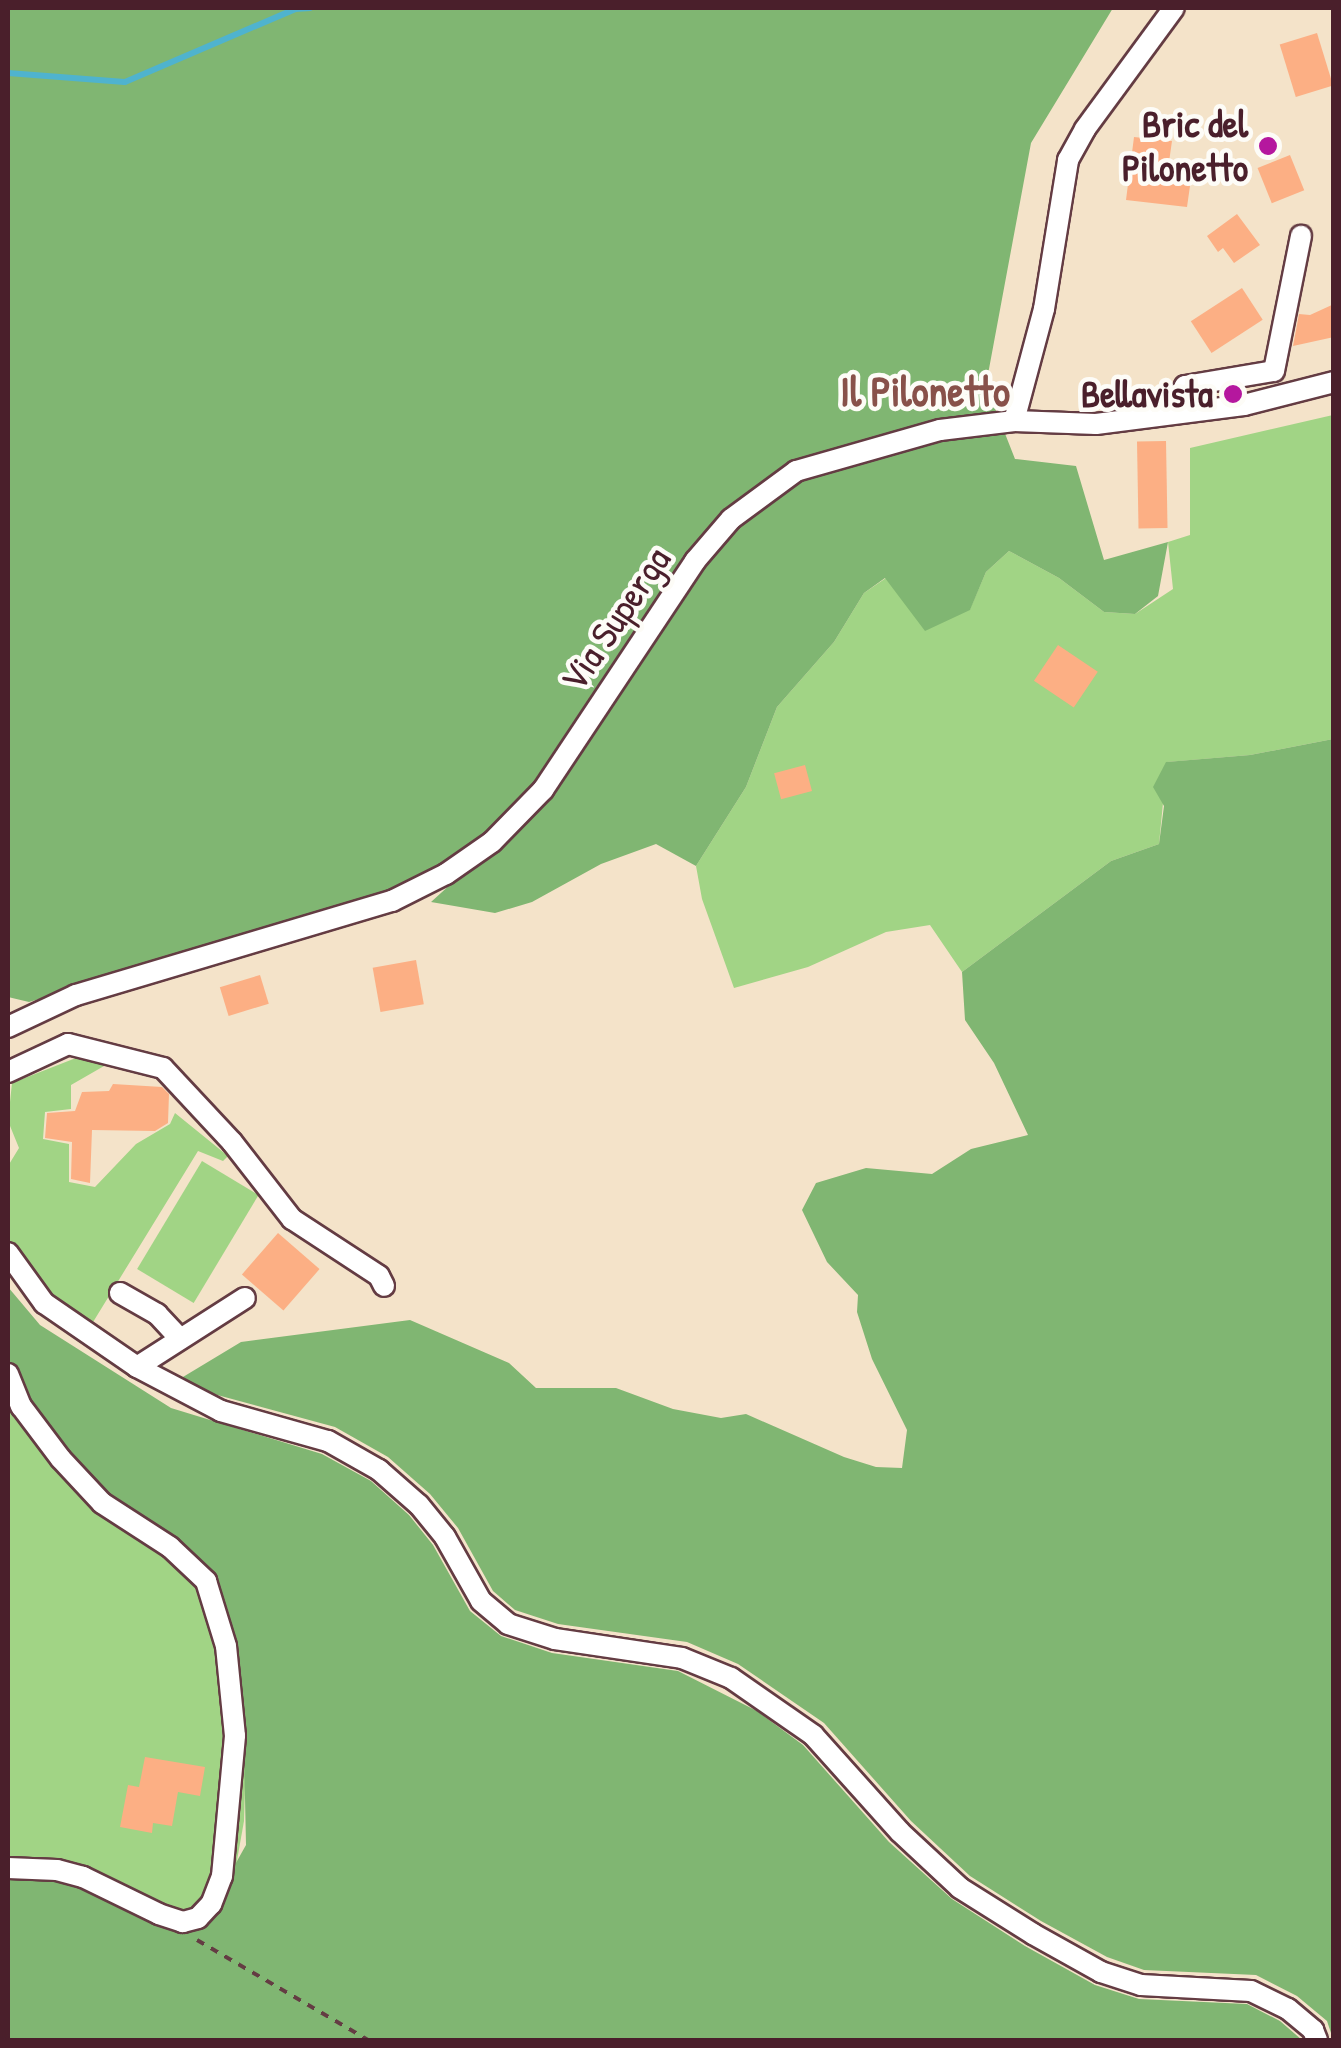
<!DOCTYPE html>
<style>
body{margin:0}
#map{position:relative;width:1341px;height:2048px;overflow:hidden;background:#f4e3c9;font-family:"Patrick Hand",sans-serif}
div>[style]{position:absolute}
.green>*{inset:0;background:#a1d485;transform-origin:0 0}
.forest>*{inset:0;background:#80b672}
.stream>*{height:6px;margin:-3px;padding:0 3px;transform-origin:3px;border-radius:3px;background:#4fb3ce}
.building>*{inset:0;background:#fcaf84;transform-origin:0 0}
.path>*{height:4px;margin-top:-2px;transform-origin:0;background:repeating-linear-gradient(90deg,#643c43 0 8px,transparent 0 16px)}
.roads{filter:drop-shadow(2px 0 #643c43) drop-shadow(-2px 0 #643c43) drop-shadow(0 2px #643c43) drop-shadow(0 -2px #643c43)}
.minor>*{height:20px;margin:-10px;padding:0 10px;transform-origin:10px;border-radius:10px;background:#fff}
.dots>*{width:28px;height:28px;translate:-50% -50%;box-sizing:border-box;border:5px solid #fdfcf7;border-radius:50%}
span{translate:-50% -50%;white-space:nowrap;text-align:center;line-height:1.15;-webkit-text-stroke:9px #fdfcf7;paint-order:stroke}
.poi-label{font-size:38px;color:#4a1f2b;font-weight:700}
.right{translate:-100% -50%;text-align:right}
.street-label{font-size:38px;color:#4a1f2b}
.quarter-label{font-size:42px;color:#88514a;font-weight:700}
.frame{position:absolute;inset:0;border:10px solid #4a1f2b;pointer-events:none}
</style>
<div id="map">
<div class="green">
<div style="clip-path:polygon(1333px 415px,1333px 739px,1250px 755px,1167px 762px,1159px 844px,1111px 861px,962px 972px,930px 925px,886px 932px,808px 967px,734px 988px,702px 899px,696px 866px,746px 787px,777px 707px,834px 642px,864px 593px,886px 578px,906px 601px,970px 609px,986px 572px,1009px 551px,1059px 578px,1104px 612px,1135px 614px,1173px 589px,1168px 542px,1190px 535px,1190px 448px)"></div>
<div style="clip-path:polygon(81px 1056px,111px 1062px,71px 1085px,71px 1109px,45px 1112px,43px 1139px,69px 1144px,69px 1182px,95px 1187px,136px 1144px,170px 1124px,175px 1113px,228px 1156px,223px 1161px,198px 1151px,90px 1327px,52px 1297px,8px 1242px,8px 1166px,19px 1148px,8px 1121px,12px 1083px)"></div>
<div style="left:202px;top:1161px;width:66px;height:126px;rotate:31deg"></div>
<div style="clip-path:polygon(8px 1407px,17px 1409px,202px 1584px,238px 1635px,247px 1718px,244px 1821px,205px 2040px,8px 2040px)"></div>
</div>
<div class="forest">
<div style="clip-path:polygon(8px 8px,1113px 8px,1031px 143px,986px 385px,998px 416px,754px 490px,536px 784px,432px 883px,29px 1002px,8px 997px)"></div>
<div style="clip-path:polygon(1004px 431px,1015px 459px,1076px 466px,1104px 560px,1168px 542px,1158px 596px,1135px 614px,1104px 612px,1059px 578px,1009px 551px,986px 572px,970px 610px,925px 631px,885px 578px,864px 593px,834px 642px,777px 707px,746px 787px,696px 866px,656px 844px,601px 864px,532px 902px,495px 913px,431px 902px,538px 805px,701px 566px,757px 506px,798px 476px,867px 455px)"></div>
<div style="clip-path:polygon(1333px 739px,1333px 2039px,1327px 2021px,1297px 1996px,1256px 1975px,1144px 1970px,1107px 1957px,1041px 1921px,970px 1876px,911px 1821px,824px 1723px,738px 1664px,687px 1642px,558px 1624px,515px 1610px,493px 1591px,458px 1528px,430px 1494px,388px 1457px,335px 1427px,173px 1383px,241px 1342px,410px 1320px,509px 1363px,536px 1388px,616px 1388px,673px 1409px,721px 1418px,746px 1414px,844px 1457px,876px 1467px,902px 1468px,907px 1430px,872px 1359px,857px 1312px,858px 1295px,827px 1262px,802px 1210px,816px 1183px,866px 1168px,932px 1174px,971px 1149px,1028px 1135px,994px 1063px,965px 1020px,962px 972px,1111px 861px,1159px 844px,1164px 806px,1153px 787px,1166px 762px,1250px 755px)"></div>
<div style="clip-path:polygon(8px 1287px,40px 1325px,171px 1408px,322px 1454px,371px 1481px,409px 1515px,433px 1545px,470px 1611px,501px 1636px,552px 1653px,678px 1671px,757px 1711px,803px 1745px,889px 1842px,952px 1899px,1025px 1946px,1095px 1985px,1139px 1999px,1247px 2004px,1280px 2021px,1302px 2040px,8px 2040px,8px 1874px,82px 1880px,201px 1925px,246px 1845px,243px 1704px,209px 1580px,100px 1499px,24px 1405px,8px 1367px)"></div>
</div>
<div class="stream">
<div style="left:8px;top:73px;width:117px;rotate:4.4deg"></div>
<div style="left:125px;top:82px;width:185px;rotate:-23.2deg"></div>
<div style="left:295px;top:9px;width:15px;rotate:-4deg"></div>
</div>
<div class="building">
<div style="left:1317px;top:33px;width:55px;height:39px;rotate:73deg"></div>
<div style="clip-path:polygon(1134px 137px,1172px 141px,1168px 169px,1192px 172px,1187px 207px,1126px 200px)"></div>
<div style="left:1290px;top:155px;width:38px;height:35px;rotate:68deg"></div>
<div style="clip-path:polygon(1237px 214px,1260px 245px,1234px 263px,1223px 248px,1218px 252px,1207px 236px)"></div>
<div style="left:1242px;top:288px;width:38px;height:61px;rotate:57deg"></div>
<div style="clip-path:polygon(1334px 304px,1334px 337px,1293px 346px,1299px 314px,1310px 315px)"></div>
<div style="left:1166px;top:441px;width:87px;height:29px;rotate:89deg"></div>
<div style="left:1058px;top:645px;width:48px;height:43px;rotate:34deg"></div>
<div style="left:805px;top:765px;width:27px;height:32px;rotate:75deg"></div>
<div style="left:416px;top:960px;width:45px;height:44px;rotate:80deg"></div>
<div style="left:260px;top:975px;width:30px;height:42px;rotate:73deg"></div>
<div style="clip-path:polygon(113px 1084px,162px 1087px,169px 1094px,168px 1123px,155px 1131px,92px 1130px,90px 1183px,71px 1179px,72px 1142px,45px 1138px,47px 1113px,75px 1111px,82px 1092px,109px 1091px)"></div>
<div style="left:278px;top:1233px;width:55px;height:55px;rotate:41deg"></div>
<div style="clip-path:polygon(145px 1757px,205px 1767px,200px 1796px,178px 1792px,172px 1826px,153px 1823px,152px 1833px,120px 1827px,128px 1785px,139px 1787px)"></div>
</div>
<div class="path">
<div style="left:197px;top:1940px;width:198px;rotate:30.3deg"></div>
</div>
<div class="roads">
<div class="minor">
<div style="left:1174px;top:413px;width:29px;rotate:-68deg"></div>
<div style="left:1185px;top:386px;width:90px;rotate:-9.6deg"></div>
<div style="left:1274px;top:371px;width:138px;rotate:-78.7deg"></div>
<div style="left:1014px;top:421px;width:116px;rotate:-75deg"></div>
<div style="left:1044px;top:309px;width:151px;rotate:-80.8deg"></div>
<div style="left:1068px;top:160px;width:35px;rotate:-61deg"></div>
<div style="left:1085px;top:129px;width:150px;rotate:-53.7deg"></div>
<div style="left:8px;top:1027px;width:75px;rotate:-25.2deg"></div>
<div style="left:76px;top:995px;width:330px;rotate:-16.6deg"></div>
<div style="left:392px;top:901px;width:60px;rotate:-26.6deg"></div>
<div style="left:446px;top:874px;width:56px;rotate:-34.8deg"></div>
<div style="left:492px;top:842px;width:73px;rotate:-45.6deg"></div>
<div style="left:543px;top:790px;width:275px;rotate:-56.4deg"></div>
<div style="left:695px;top:561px;width:55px;rotate:-49.4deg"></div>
<div style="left:731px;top:519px;width:81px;rotate:-36.4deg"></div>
<div style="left:796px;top:471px;width:150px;rotate:-15.9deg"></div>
<div style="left:940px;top:430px;width:75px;rotate:-6.9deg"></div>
<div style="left:1014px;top:421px;width:82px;rotate:2.1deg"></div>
<div style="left:1096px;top:424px;width:149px;rotate:-7.3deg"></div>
<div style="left:1244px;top:405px;width:93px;rotate:-14.3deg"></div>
<div style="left:8px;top:1072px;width:66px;rotate:-25deg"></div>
<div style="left:68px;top:1044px;width:98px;rotate:14.2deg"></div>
<div style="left:163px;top:1068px;width:101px;rotate:47deg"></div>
<div style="left:232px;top:1142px;width:98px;rotate:52.1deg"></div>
<div style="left:292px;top:1219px;width:104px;rotate:33.2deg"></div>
<div style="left:379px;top:1276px;width:11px;rotate:63deg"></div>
<div style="left:8px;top:1253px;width:62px;rotate:54.2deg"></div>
<div style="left:44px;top:1303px;width:113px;rotate:34.5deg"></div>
<div style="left:137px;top:1367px;width:95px;rotate:27.6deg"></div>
<div style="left:221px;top:1411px;width:111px;rotate:15.7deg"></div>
<div style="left:328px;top:1441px;width:59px;rotate:29.6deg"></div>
<div style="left:379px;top:1470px;width:53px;rotate:41.2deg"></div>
<div style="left:419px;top:1505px;width:41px;rotate:50.9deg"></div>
<div style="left:445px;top:1537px;width:73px;rotate:60.6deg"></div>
<div style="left:481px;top:1601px;width:35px;rotate:40deg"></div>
<div style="left:508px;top:1624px;width:49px;rotate:17.7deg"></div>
<div style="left:555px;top:1639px;width:128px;rotate:8.5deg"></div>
<div style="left:682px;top:1658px;width:53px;rotate:22.2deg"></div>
<div style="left:731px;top:1678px;width:100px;rotate:34.8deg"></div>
<div style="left:813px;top:1735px;width:130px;rotate:48.1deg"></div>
<div style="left:900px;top:1832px;width:82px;rotate:43deg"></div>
<div style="left:960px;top:1888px;width:86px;rotate:32.2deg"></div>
<div style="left:1033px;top:1934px;width:78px;rotate:29.2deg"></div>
<div style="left:1101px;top:1972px;width:42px;rotate:18deg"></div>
<div style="left:1141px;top:1985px;width:110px;rotate:3.1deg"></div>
<div style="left:1251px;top:1991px;width:41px;rotate:25.9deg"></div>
<div style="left:1288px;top:2009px;width:33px;rotate:40deg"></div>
<div style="left:1313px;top:2030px;width:11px;rotate:68deg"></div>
<div style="left:120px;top:1293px;width:43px;rotate:29.6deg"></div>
<div style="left:157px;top:1314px;width:34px;rotate:47deg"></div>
<div style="left:137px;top:1367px;width:128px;rotate:-32.6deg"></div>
<div style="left:8px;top:1374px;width:35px;rotate:68deg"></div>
<div style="left:21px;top:1406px;width:66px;rotate:53deg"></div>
<div style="left:61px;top:1459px;width:60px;rotate:47deg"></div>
<div style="left:102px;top:1503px;width:81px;rotate:32.9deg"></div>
<div style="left:170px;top:1547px;width:50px;rotate:43.4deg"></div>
<div style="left:206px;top:1581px;width:68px;rotate:72.9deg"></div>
<div style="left:226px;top:1646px;width:90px;rotate:84.3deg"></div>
<div style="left:235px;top:1736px;width:141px;rotate:95.3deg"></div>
<div style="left:222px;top:1876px;width:30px;rotate:111deg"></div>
<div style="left:211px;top:1904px;width:19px;rotate:133deg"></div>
<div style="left:198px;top:1918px;width:16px;rotate:165deg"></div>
<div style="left:183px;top:1922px;width:25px;rotate:-162deg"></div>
<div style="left:159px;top:1914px;width:85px;rotate:-154deg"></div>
<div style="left:83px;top:1877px;width:27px;rotate:-165deg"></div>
<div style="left:57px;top:1870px;width:49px;rotate:-177.7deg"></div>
</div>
</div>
<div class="dots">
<div style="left:1268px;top:146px;background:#b5179e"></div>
<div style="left:1233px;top:394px;background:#b5179e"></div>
</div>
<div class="poi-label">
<span class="right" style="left:1248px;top:146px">Bric del<br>Pilonetto</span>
<span class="right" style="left:1213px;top:394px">Bellavista</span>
</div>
<div class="street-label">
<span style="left:615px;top:619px;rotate:-56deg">Via Superga</span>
</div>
<div class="quarter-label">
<span style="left:925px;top:391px">Il Pilonetto</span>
</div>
<div class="frame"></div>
</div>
